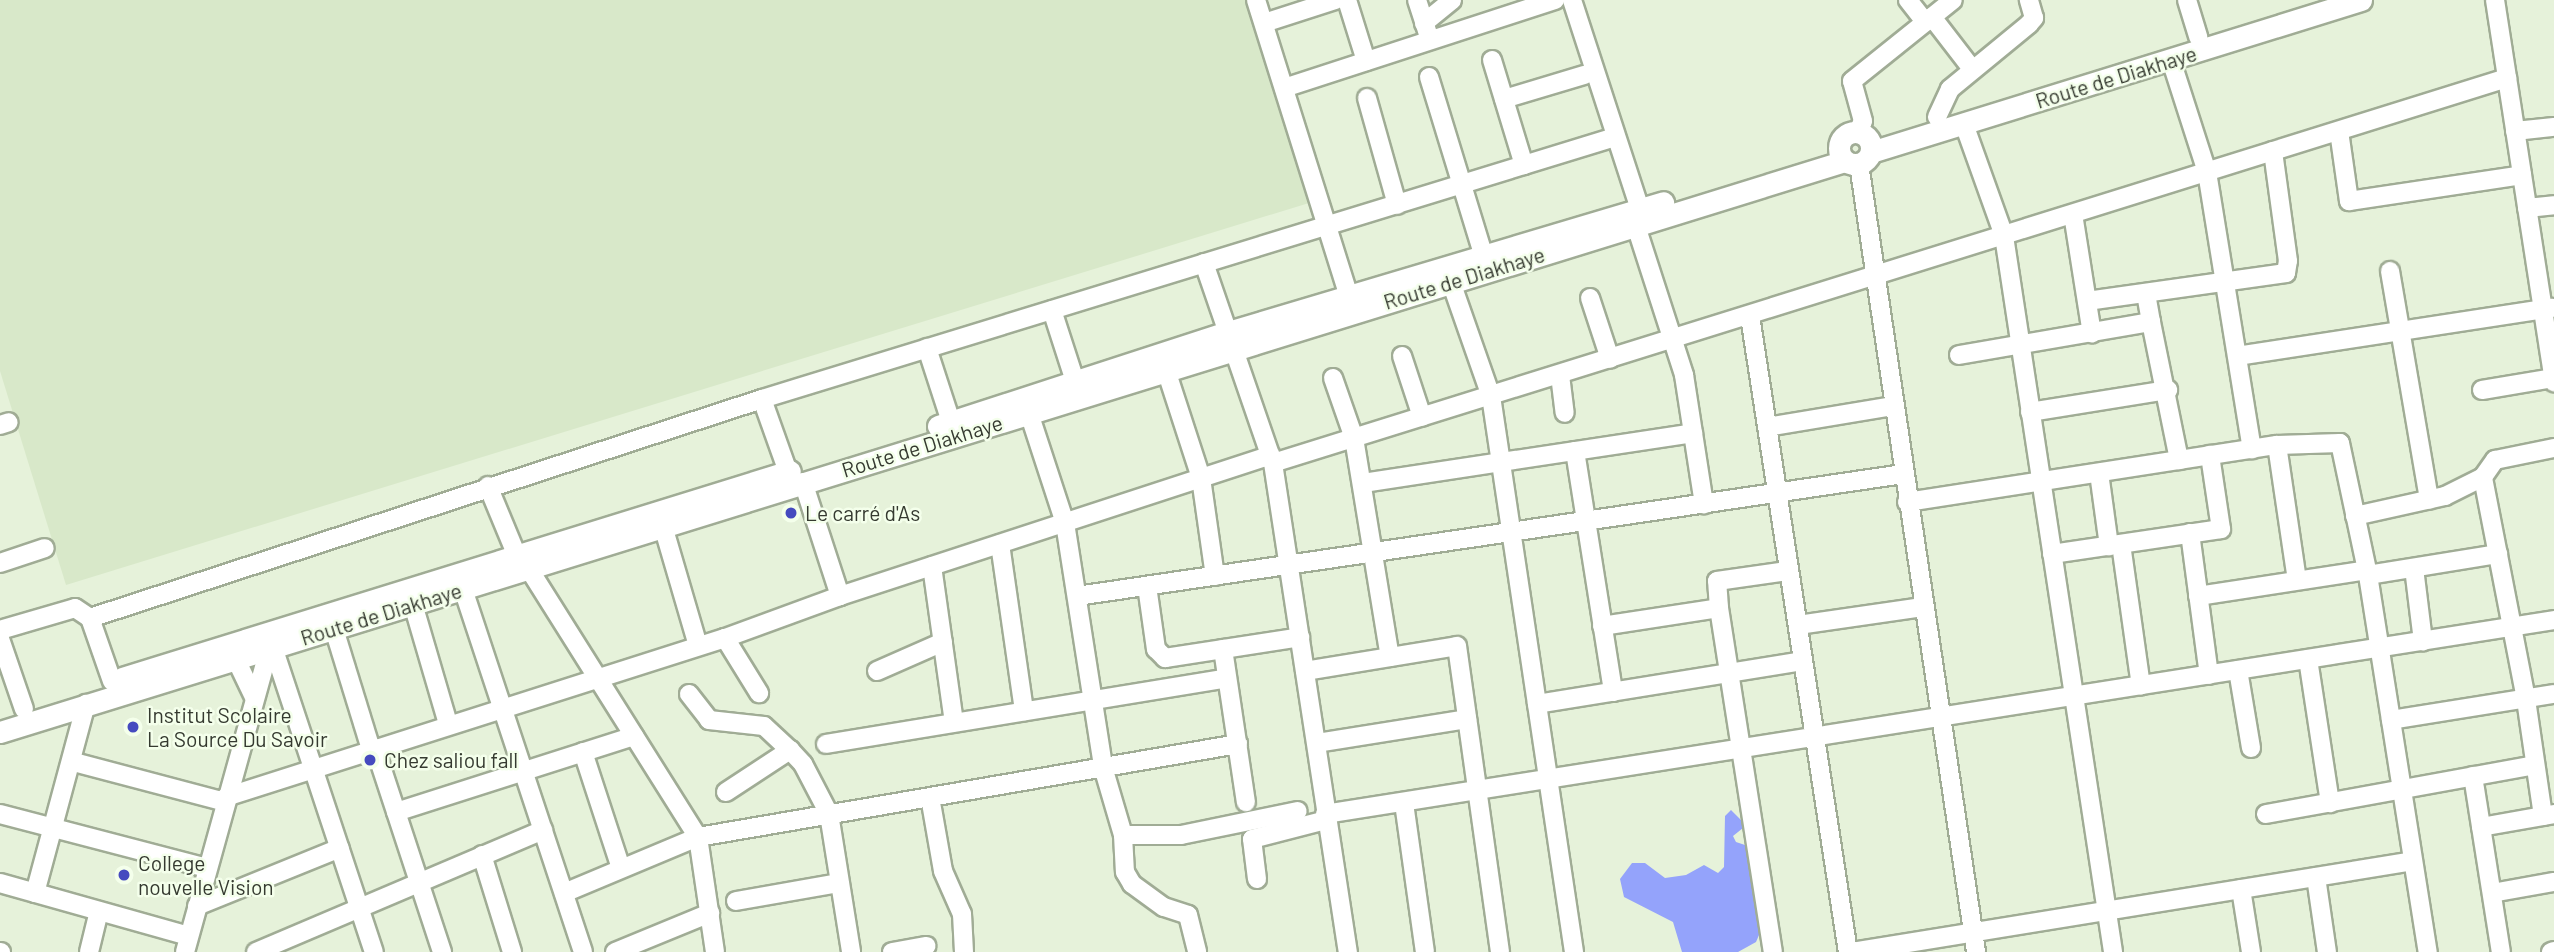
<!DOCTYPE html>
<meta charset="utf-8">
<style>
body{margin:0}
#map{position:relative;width:2554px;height:952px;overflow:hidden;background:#e6f2da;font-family:Barlow,sans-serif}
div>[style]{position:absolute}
.built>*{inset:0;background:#d8e8c9}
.water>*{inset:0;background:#94a3fb}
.roads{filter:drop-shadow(2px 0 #a0ac95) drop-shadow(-2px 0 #a0ac95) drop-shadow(0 2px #a0ac95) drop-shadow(0 -2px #a0ac95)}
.minor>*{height:18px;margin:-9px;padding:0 9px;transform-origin:9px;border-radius:9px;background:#fff}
.major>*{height:21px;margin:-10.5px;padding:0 10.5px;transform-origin:10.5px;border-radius:10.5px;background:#fff}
.major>.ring{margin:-10.5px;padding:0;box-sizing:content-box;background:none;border:21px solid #fff;border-radius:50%}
.dots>*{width:19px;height:19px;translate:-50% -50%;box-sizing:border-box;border:4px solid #f4ffeb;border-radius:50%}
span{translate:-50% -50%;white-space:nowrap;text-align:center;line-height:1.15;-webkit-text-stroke:5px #f4ffeb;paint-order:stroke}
.street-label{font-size:21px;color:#353a30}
.poi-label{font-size:21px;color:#353a30}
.left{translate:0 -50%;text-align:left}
</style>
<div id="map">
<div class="built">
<div style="clip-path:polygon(0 0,1246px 0,1309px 203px,66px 585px,0 371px)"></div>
</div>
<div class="water">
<div style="clip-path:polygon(1731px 810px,1742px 821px,1743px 828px,1733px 836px,1736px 842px,1748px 846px,1760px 892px,1756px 902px,1762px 928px,1756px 942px,1738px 952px,1682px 952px,1673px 922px,1624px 897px,1620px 879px,1632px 863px,1645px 863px,1665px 878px,1686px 875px,1704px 865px,1718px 873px,1724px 867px,1725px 816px)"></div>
</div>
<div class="roads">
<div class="minor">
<div style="left:1256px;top:0;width:311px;rotate:72.6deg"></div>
<div style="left:1347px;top:0;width:64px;rotate:72.7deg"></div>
<div style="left:1417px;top:0;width:42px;rotate:72deg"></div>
<div style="left:1572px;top:0;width:220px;rotate:72deg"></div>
<div style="left:1908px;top:0;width:28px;rotate:52deg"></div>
<div style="left:2187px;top:0;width:39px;rotate:73deg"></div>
<div style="left:2495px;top:0;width:387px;rotate:81.2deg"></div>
<div style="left:1932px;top:17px;width:66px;rotate:52.4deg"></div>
<div style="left:1264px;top:23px;width:75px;rotate:-17.9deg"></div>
<div style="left:1424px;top:23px;width:36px;rotate:-39deg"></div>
<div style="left:1492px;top:60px;width:110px;rotate:73.1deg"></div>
<div style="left:2171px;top:60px;width:118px;rotate:72.2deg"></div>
<div style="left:2207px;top:172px;width:281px;rotate:80.8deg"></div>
<div style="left:1429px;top:77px;width:188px;rotate:73deg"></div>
<div style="left:1284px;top:88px;width:285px;rotate:-18deg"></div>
<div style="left:1367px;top:98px;width:111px;rotate:74.3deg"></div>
<div style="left:1504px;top:99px;width:84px;rotate:-16.7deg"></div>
<div style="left:1937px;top:117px;width:31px;rotate:-65deg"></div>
<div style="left:1950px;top:89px;width:102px;rotate:-39.4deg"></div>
<div style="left:2029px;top:24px;width:8px;rotate:-50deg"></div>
<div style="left:2034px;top:18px;width:19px;rotate:-106deg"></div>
<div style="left:1964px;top:124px;width:119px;rotate:70.3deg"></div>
<div style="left:2004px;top:236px;width:724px;rotate:81.34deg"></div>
<div style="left:2339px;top:131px;width:71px;rotate:81.9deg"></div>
<div style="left:2349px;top:201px;width:175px;rotate:-8.5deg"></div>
<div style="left:2515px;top:131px;width:39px;rotate:-6deg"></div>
<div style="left:1857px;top:133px;width:13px;rotate:-63deg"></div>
<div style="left:1863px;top:121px;width:41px;rotate:-105.4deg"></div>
<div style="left:1852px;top:81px;width:129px;rotate:-38.7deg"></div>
<div style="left:1859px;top:164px;width:797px;rotate:81.55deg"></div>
<div style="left:2527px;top:208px;width:27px;rotate:-6deg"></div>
<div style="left:2073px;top:214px;width:121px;rotate:81deg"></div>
<div style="left:1636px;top:226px;width:157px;rotate:72.1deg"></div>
<div style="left:1684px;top:375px;width:131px;rotate:81.2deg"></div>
<div style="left:1204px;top:263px;width:212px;rotate:71deg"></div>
<div style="left:1273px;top:463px;width:495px;rotate:81.3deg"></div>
<div style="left:2390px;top:271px;width:232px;rotate:80.3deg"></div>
<div style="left:1451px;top:282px;width:121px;rotate:70.7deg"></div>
<div style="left:1491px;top:396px;width:562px;rotate:81.51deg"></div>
<div style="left:1590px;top:298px;width:64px;rotate:71.8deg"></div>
<div style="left:2087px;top:301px;width:201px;rotate:-8deg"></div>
<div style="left:2286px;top:273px;width:12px;rotate:-81deg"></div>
<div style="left:2288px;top:261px;width:111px;rotate:-97.8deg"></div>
<div style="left:1052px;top:310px;width:75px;rotate:72.1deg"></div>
<div style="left:1750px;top:316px;width:644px;rotate:81.24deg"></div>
<div style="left:2151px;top:322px;width:141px;rotate:78.5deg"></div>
<div style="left:927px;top:348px;width:78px;rotate:72deg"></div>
<div style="left:1959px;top:355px;width:195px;rotate:-9.8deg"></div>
<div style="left:2151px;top:322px;width:28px;rotate:-100deg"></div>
<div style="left:1402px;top:356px;width:64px;rotate:71.8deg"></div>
<div style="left:2237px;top:356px;width:319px;rotate:-8.7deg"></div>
<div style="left:1166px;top:370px;width:114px;rotate:72deg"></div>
<div style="left:1201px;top:478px;width:99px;rotate:81.9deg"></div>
<div style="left:1560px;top:375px;width:38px;rotate:83deg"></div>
<div style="left:1333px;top:378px;width:64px;rotate:70.7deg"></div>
<div style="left:1354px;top:438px;width:222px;rotate:80.7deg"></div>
<div style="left:2482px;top:390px;width:73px;rotate:-9.5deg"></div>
<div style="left:762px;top:399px;width:77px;rotate:70.4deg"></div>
<div style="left:2030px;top:412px;width:140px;rotate:-9.1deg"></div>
<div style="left:1029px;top:413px;width:116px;rotate:71.9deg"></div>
<div style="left:1065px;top:523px;width:247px;rotate:81.1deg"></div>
<div style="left:1103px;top:767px;width:71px;rotate:73.6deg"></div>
<div style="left:1123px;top:835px;width:37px;rotate:87deg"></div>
<div style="left:1125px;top:872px;width:14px;rotate:60deg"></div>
<div style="left:1132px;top:884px;width:39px;rotate:36deg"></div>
<div style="left:1164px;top:907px;width:25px;rotate:18deg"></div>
<div style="left:1188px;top:915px;width:38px;rotate:76deg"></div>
<div style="left:0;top:425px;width:9px;rotate:-18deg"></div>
<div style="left:1767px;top:427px;width:127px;rotate:-9.5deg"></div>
<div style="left:2277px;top:445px;width:136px;rotate:81.6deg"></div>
<div style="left:1575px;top:451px;width:244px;rotate:81deg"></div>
<div style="left:1273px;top:463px;width:1293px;rotate:-17.33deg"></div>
<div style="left:2099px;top:473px;width:74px;rotate:82.2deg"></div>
<div style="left:803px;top:482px;width:120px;rotate:72deg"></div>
<div style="left:1363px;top:483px;width:334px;rotate:-8.6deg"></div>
<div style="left:488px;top:486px;width:76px;rotate:67.5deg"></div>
<div style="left:1907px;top:502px;width:374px;rotate:-8.8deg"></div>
<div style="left:2277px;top:445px;width:63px;rotate:-1.8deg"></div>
<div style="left:2340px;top:443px;width:135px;rotate:78deg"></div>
<div style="left:2368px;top:575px;width:382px;rotate:81deg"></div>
<div style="left:2355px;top:516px;width:92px;rotate:-12.5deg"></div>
<div style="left:2445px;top:496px;width:42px;rotate:-26.6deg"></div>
<div style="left:663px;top:526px;width:125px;rotate:73.7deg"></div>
<div style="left:2190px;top:533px;width:143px;rotate:82.4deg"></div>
<div style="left:1000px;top:544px;width:169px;rotate:81.8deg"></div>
<div style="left:2121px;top:544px;width:143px;rotate:82deg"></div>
<div style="left:2052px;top:554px;width:171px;rotate:-8.4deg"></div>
<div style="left:2221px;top:529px;width:75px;rotate:-98.5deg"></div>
<div style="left:0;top:563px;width:47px;rotate:-18.4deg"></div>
<div style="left:932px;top:566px;width:158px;rotate:82deg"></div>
<div style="left:2414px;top:568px;width:74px;rotate:83deg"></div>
<div style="left:529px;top:569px;width:317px;rotate:57.8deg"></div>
<div style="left:698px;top:837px;width:116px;rotate:81.6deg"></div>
<div style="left:2368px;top:575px;width:132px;rotate:-9.2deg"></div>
<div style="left:1147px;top:586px;width:64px;rotate:81.9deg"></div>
<div style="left:1156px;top:649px;width:13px;rotate:45deg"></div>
<div style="left:1165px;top:658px;width:137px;rotate:-8.8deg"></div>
<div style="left:463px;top:589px;width:382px;rotate:71.7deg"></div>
<div style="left:1077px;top:596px;width:835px;rotate:-8.4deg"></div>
<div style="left:2198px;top:596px;width:171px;rotate:-8.7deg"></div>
<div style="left:413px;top:604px;width:125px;rotate:73.7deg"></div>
<div style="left:1719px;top:608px;width:348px;rotate:81.1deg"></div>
<div style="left:90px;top:618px;width:707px;rotate:-18.05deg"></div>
<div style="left:762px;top:399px;width:892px;rotate:-17.07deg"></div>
<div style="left:1798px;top:625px;width:126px;rotate:-8.2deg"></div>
<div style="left:1602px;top:626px;width:118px;rotate:-8.7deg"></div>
<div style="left:1719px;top:608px;width:27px;rotate:-94deg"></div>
<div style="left:1717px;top:581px;width:71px;rotate:-8.1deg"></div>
<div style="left:334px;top:629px;width:126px;rotate:72.9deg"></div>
<div style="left:0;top:630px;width:78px;rotate:-16.3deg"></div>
<div style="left:75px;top:608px;width:18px;rotate:34deg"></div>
<div style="left:90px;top:618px;width:67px;rotate:70.8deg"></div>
<div style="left:725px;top:638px;width:65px;rotate:58.3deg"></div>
<div style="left:0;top:639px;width:74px;rotate:71.1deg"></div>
<div style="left:230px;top:647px;width:55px;rotate:64.4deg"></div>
<div style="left:273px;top:647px;width:321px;rotate:71.7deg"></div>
<div style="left:1223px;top:649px;width:155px;rotate:81.5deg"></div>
<div style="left:2308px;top:659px;width:146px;rotate:81.3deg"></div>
<div style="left:2238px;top:670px;width:79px;rotate:80.5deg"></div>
<div style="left:877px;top:671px;width:72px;rotate:-23.7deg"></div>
<div style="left:1305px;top:671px;width:154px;rotate:-9.3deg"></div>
<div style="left:1457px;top:646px;width:309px;rotate:82deg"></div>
<div style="left:689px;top:694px;width:33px;rotate:52deg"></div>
<div style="left:709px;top:720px;width:55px;rotate:6.2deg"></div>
<div style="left:764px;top:726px;width:35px;rotate:43deg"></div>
<div style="left:1537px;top:704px;width:269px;rotate:-9.2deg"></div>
<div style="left:2391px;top:720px;width:165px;rotate:-9.1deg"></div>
<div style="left:1317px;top:743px;width:152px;rotate:-9.1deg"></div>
<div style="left:826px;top:744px;width:406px;rotate:-9.3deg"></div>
<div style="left:375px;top:748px;width:215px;rotate:71.8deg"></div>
<div style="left:583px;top:752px;width:122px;rotate:71.9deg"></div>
<div style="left:74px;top:762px;width:156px;rotate:14.8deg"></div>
<div style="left:2473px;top:776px;width:178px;rotate:81deg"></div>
<div style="left:726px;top:792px;width:77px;rotate:-33.3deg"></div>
<div style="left:790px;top:750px;width:19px;rotate:47deg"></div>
<div style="left:803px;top:764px;width:56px;rotate:62.5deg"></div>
<div style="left:829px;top:814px;width:140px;rotate:80.9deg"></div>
<div style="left:226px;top:797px;width:524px;rotate:-17.67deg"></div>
<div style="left:725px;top:638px;width:122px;rotate:-20.1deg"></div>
<div style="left:840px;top:596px;width:453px;rotate:-18.1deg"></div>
<div style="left:930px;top:797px;width:75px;rotate:80deg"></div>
<div style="left:943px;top:871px;width:47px;rotate:66.2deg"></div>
<div style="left:962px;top:914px;width:38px;rotate:87deg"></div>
<div style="left:1404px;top:803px;width:150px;rotate:82deg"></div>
<div style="left:396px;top:812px;width:250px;rotate:-17.7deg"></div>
<div style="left:0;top:814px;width:214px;rotate:14.6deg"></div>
<div style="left:1325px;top:814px;width:1244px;rotate:-8.97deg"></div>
<div style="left:2266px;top:814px;width:273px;rotate:-10.3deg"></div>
<div style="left:2543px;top:816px;width:118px;rotate:-98.3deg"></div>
<div style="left:2526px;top:699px;width:226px;rotate:-101deg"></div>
<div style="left:2483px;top:477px;width:21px;rotate:-55deg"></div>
<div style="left:2495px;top:460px;width:60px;rotate:-11.5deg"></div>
<div style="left:2481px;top:827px;width:74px;rotate:-10.1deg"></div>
<div style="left:1123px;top:835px;width:58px"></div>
<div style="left:1181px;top:835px;width:119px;rotate:-11.6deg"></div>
<div style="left:482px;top:855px;width:102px;rotate:72.8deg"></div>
<div style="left:2316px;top:877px;width:76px;rotate:81.7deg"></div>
<div style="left:1257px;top:879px;width:40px;rotate:-97.1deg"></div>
<div style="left:1252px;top:839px;width:76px;rotate:-14.4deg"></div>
<div style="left:0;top:883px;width:196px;rotate:15.7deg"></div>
<div style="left:2241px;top:889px;width:64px;rotate:81deg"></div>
<div style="left:35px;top:893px;width:196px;rotate:-74.9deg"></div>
<div style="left:564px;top:893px;width:145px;rotate:-22.7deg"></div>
<div style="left:698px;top:837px;width:548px;rotate:-9.77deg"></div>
<div style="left:2492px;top:893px;width:63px;rotate:-10.1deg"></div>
<div style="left:736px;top:901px;width:105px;rotate:-9.9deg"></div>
<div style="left:197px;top:906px;width:154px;rotate:-22.1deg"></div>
<div style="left:0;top:952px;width:1px"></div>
<div style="left:89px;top:952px;width:42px;rotate:-76.3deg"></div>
<div style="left:185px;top:952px;width:325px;rotate:-74.5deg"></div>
<div style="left:256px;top:952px;width:312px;rotate:-23deg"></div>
<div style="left:615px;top:952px;width:103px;rotate:-22.3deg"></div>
<div style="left:892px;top:952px;width:35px;rotate:-10deg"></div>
<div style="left:1852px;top:952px;width:568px;rotate:-9.21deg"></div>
<div style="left:2551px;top:952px;width:3px;rotate:-18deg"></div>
</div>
<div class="major">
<div class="ring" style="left:1839px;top:132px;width:11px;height:11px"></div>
<div style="left:1871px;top:152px;width:513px;rotate:-17.23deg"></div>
<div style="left:938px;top:426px;width:305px;rotate:-18deg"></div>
<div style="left:1228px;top:332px;width:454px;rotate:-16.6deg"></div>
<div style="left:122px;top:678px;width:699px;rotate:-17.22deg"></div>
<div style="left:0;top:732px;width:1931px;rotate:-17.2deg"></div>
</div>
</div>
<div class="dots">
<div style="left:791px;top:513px;background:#454abf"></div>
<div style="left:133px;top:727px;background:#454abf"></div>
<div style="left:370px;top:760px;background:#454abf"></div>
<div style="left:124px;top:875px;background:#454abf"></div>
</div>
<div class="street-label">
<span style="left:2116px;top:77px;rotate:-17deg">Route de Diakhaye</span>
<span style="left:1464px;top:278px;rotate:-17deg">Route de Diakhaye</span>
<span style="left:922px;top:446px;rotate:-17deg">Route de Diakhaye</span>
<span style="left:381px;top:614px;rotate:-17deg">Route de Diakhaye</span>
</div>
<div class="poi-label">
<span class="left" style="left:805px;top:513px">Le carré d'As</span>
<span class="left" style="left:147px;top:727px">Institut Scolaire<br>La Source Du Savoir</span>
<span class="left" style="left:384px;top:760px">Chez saliou fall</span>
<span class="left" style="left:138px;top:875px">College<br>nouvelle Vision</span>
</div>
</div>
